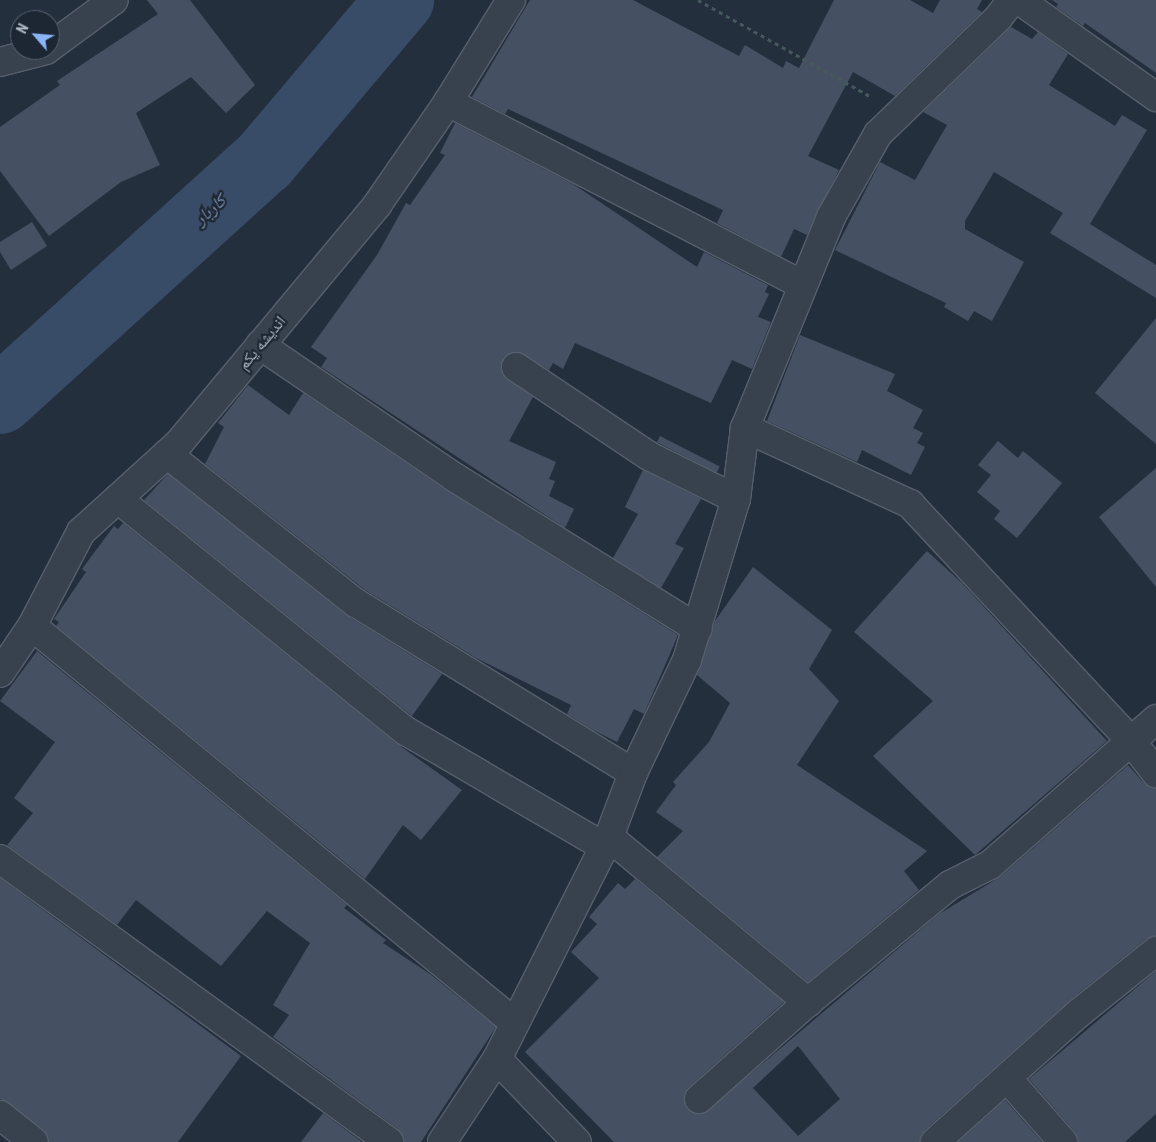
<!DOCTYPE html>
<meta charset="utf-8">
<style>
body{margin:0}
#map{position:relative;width:1156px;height:1142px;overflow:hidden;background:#242f3e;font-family:"Roboto Condensed","Noto Naskh Arabic",sans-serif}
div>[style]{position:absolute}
.river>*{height:68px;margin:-34px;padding:0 34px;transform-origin:34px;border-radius:34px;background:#394c67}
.building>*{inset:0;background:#455162;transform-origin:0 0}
.path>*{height:3px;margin-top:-1.5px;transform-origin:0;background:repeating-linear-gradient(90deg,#44595c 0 4px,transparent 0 8px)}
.roads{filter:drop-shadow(1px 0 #565f6c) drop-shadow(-1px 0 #565f6c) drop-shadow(0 1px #565f6c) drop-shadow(0 -1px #565f6c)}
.minor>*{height:28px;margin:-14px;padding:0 14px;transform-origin:14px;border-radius:14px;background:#38414e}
.tertiary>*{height:28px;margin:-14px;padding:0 14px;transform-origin:14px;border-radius:14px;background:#38414e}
span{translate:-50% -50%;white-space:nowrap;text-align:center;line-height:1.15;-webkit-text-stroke:4.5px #1d2633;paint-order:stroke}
.street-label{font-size:16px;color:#b4bcc9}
.water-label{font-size:18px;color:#7c92b1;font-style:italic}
.north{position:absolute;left:10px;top:10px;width:50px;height:50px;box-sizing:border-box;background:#1d2633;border:1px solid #59626f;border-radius:50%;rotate:297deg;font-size:14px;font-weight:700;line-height:20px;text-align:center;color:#b4bcc9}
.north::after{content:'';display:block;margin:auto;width:18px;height:22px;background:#8ab4f8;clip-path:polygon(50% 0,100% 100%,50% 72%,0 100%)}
</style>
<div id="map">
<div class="river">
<div style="left:0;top:400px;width:356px;rotate:-42.2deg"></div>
<div style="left:264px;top:161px;width:211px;rotate:-49.8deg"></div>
</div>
<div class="building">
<div style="clip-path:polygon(147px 0,190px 0,255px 85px,226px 113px,191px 77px,136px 113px,160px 165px,121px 182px,49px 236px,0 171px,0 127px,60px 85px,57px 81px,158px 14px)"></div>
<div style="clip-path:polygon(530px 0,633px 0,739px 56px,745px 45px,783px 68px,786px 61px,799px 68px,834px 0,910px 0,933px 13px,940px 0,982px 0,977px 9px,982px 12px,895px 96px,853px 72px,808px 156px,839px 170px,807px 235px,794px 229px,781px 257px,717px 223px,723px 210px,508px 109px,505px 114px,472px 97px)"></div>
<div style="clip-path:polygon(1052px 0,1156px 0,1156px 73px,1085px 23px,1083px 26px,1056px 7px,1058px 4px)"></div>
<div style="clip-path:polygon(1011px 27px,1032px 39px,1038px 32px,1068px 54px,1049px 85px,1115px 126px,1122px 115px,1147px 130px,1090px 224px,1156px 265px,1156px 298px,1050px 233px,1063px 213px,994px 172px,965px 221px,965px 229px,1024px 262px,992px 321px,974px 311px,968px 321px,944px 307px,946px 303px,835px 250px,880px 162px,915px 180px,947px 125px,923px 112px)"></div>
<div style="clip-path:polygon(455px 123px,573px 184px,697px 267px,704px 252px,768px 285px,765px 292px,769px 294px,758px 317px,771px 322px,752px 369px,732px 360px,711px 403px,575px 343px,563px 369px,553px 363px,549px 370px,518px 352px,503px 358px,502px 374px,533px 397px,509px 441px,556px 462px,549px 479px,555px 481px,549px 496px,574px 509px,565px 528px,321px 367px,327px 358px,311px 347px,377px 255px,406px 203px,410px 205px,445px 155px,440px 153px)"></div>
<div style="clip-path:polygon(32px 222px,47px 246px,11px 270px,0 252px,0 242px)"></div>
<div style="clip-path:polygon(1156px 318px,1156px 444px,1095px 393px)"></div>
<div style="clip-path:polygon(800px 335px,895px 374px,887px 391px,923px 410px,913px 428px,923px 433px,917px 443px,925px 447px,911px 475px,862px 450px,857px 462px,767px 421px)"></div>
<div style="clip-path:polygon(248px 385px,289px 415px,303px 393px,446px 490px,678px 635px,644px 714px,634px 709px,617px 742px,593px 730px,567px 714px,571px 705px,476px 658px,365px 590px,205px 464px,224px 427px,218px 423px)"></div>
<div style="left:660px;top:436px;width:67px;height:7px;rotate:27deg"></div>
<div style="clip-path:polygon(998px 441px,1018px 458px,1023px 451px,1062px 483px,1017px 538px,994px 519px,1000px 511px,977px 492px,991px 475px,978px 465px)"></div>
<div style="clip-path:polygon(1156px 468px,1156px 587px,1099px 517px)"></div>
<div style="clip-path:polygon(643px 470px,701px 499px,675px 544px,684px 548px,661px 588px,613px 558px,638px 514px,625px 507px)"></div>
<div style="clip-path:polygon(168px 474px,346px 615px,442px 674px,412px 716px,144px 500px)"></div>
<div style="clip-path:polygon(123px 523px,396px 743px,462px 790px,421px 840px,403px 825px,365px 879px,56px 626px,59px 622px,54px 619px,86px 572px,82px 569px,114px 526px,118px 529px)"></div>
<div style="clip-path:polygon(927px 551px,962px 583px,1107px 741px,975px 855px,873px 756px,933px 701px,854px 632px)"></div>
<div style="clip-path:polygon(753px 567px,832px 630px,809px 669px,839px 701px,797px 765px,927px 851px,904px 871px,919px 890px,808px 982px,657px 857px,683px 831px,656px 812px,676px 785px,673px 782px,709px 742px,730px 703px,697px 675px,715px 621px)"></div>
<div style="clip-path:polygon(37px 651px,347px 905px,344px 908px,386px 940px,383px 943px,430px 974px,496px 1027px,421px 1142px,404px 1142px,398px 1129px,273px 1037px,289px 1015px,273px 1005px,310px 943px,267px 911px,221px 966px,136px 900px,117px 925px,7px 845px,33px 813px,14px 798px,55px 742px,0 701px)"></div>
<div style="clip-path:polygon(evenodd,1128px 765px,1144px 783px,1156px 788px,1156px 936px,1146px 939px,1069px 1001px,925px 1130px,920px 1142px,614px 1142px,525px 1052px,599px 978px,571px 952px,597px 924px,589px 917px,618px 883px,625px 889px,635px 879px,784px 1002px,688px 1088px,684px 1095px,687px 1109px,703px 1114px,939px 914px,1000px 877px,1128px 765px,798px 1046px,840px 1099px,798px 1136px,753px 1088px,798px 1046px)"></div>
<div style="clip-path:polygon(0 878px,241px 1056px,178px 1142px,49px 1142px,44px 1130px,0 1099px)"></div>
<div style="clip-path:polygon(1156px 971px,1156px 1114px,1125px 1142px,1078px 1142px,1075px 1132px,1029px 1079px)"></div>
<div style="clip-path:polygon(1005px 1100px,1042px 1142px,958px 1142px)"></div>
<div style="clip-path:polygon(323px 1113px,362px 1142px,301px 1142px)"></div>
</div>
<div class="path">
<div style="left:698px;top:0;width:197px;rotate:29.2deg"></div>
</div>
<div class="roads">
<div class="minor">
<div style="left:1019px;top:0;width:168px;rotate:35.3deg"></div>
<div style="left:448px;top:102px;width:399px;rotate:27.3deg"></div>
<div style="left:260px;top:345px;width:235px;rotate:34.2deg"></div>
<div style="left:454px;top:477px;width:287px;rotate:31.9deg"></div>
<div style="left:516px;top:367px;width:160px;rotate:33.8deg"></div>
<div style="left:649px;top:456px;width:97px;rotate:26.3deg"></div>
<div style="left:745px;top:428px;width:182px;rotate:24.7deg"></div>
<div style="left:910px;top:504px;width:324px;rotate:47deg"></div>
<div style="left:1131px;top:741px;width:41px;rotate:52deg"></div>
<div style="left:167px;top:454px;width:241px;rotate:38.3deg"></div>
<div style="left:356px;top:603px;width:325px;rotate:31.5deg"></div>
<div style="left:118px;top:499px;width:370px;rotate:38.9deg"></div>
<div style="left:406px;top:731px;width:228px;rotate:30.3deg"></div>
<div style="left:32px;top:626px;width:625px;rotate:39.42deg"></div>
<div style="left:0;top:673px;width:57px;rotate:-55.8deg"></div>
<div style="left:32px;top:626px;width:106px;rotate:-62.5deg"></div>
<div style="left:81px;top:532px;width:132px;rotate:-42.2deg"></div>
<div style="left:179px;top:443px;width:310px;rotate:-50.2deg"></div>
<div style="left:377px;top:205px;width:125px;rotate:-55.4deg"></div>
<div style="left:448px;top:102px;width:120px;rotate:-58.3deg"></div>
<div style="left:609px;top:837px;width:259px;rotate:39.7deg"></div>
<div style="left:0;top:859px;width:481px;rotate:36deg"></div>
<div style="left:497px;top:1059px;width:115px;rotate:46.1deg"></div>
<div style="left:1007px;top:1078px;width:85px;rotate:48.8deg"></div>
<div style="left:699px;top:1099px;width:146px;rotate:-41.7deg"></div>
<div style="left:808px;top:1002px;width:184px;rotate:-39.5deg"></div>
<div style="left:950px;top:885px;width:45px;rotate:-26.6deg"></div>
<div style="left:990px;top:865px;width:221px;rotate:-41.3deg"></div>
<div style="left:0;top:1115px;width:43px;rotate:38.5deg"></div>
<div style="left:442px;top:1142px;width:100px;rotate:-56.5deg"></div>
<div style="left:497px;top:1059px;width:249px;rotate:-63.2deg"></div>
<div style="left:609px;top:837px;width:68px;rotate:-69.4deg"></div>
<div style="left:633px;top:773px;width:125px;rotate:-64.5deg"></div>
<div style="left:687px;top:660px;width:168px;rotate:-73.1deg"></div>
<div style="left:736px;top:499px;width:72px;rotate:-82.8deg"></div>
<div style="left:745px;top:428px;width:228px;rotate:-67.8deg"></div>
<div style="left:831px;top:217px;width:95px;rotate:-60.5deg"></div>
<div style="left:878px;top:134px;width:167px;rotate:-44deg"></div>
<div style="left:998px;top:18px;width:23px;rotate:-52deg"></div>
<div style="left:935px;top:1142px;width:193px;rotate:-41.9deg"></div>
<div style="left:1079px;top:1013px;width:99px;rotate:-38.8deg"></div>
</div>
<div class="tertiary">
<div style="left:50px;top:47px;width:79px;rotate:-36.3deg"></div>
<div style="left:0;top:62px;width:48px;rotate:-14.6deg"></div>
</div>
</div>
<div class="street-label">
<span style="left:262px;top:343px;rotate:-50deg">اندیشه یکم</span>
</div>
<div class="water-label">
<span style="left:210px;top:210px;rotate:-42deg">کاربار</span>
</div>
<div class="north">N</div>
</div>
